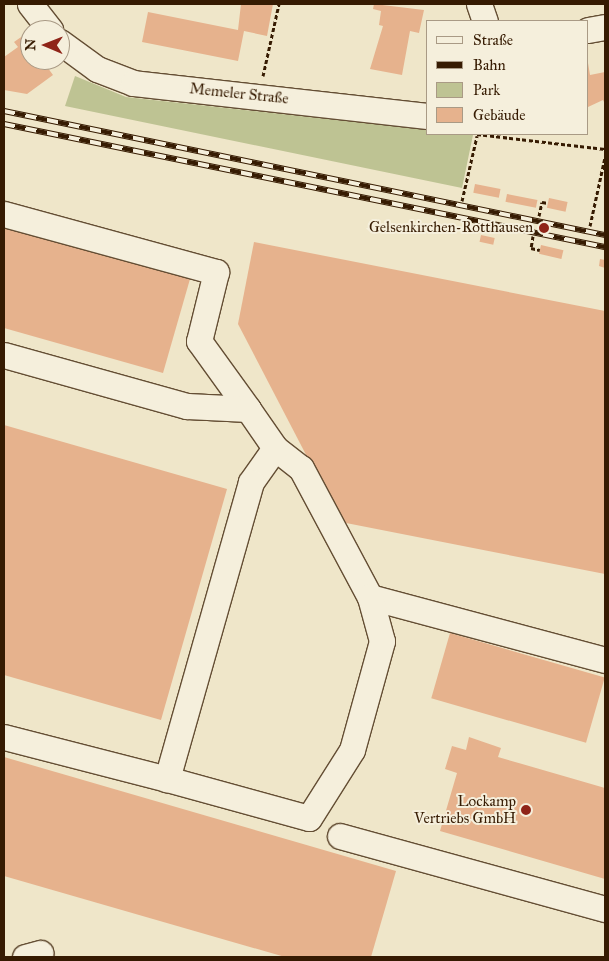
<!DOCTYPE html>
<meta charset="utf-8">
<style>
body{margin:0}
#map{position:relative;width:609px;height:961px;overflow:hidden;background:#efe6c9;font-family:"IM FELL Great Primer",serif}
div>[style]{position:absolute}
.green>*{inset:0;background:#bec393}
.building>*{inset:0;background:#e6b28d;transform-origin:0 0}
.path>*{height:3px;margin-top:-1.5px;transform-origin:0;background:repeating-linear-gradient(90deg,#361b02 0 4px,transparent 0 6.5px)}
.roads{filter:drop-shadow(1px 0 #644e34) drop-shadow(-1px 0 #644e34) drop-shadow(0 1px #644e34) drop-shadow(0 -1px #644e34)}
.minor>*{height:25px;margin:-12.5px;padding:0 12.5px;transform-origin:12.5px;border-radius:12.5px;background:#f5efdc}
.rail>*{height:5.5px;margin-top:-2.75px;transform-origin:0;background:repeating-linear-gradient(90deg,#f5efdc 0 11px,#361b02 0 22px);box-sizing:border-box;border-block:1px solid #361b02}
.dots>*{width:14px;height:14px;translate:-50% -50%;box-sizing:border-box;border:2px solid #f5efdc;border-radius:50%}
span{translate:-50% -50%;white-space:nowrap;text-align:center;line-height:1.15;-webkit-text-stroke:4px #f5efdc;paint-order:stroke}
.street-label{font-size:15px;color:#361b02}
.poi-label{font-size:15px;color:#361b02}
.right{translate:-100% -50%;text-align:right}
.frame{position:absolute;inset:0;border:5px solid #361b02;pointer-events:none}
.legend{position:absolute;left:426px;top:20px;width:162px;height:115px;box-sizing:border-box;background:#f5efdc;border:1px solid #a99a85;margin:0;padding:6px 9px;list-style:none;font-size:15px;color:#361b02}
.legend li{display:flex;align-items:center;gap:10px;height:25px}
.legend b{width:25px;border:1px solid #a99a85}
.north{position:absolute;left:20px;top:20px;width:50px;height:50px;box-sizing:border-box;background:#f5efdc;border:1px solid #a99a85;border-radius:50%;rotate:271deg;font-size:14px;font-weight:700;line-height:20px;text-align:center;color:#361b02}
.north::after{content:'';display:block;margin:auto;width:18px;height:22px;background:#8f2418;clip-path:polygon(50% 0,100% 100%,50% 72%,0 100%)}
</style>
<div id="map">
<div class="green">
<div style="clip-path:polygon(75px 76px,126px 97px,428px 130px,428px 134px,473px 135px,462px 188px,65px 106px)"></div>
</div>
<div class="building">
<div style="clip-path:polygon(241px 4px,273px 4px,267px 36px,244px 31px,238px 61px,142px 42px,148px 12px,238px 30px)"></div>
<div style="clip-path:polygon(374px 4px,424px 10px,419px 33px,410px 31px,402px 75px,370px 69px,383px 26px,379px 25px,381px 11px,373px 9px)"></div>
<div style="clip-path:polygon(24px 35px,30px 44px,30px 60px,42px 60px,53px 75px,27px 94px,4px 90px,4px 57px,18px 47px,14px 42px)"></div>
<div style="clip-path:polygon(588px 63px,590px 75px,605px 72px,605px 104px,603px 100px,588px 107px)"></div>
<div style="left:475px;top:184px;width:26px;height:9px;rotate:11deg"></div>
<div style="left:507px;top:194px;width:31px;height:8px;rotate:11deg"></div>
<div style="left:549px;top:198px;width:19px;height:10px;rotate:12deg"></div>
<div style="clip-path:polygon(4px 226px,190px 279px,163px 373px,4px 328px)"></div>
<div style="left:481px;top:235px;width:14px;height:7px;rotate:12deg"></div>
<div style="clip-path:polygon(254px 242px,605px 311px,605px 574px,341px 522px,238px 324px)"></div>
<div style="left:541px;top:245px;width:23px;height:9px;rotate:13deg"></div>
<div style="clip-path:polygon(600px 259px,605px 260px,605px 268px,599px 266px)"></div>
<div style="clip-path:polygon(4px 425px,227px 489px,161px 720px,4px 675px)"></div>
<div style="left:450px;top:633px;width:161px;height:68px;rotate:16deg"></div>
<div style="clip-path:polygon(469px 737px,501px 748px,498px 757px,605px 788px,605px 879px,440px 831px,457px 773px,445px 769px,452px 746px,466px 750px)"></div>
<div style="clip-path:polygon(4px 757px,396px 871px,371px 957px,285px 957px,4px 876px)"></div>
</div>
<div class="path">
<div style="left:263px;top:76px;width:74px;rotate:-77.5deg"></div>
<div style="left:477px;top:134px;width:129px;rotate:6.7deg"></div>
<div style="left:462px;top:201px;width:67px;rotate:-77deg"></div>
<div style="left:539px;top:216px;width:14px;rotate:-78deg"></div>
<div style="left:542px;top:202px;width:6px;rotate:9deg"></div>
<div style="left:590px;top:226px;width:71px;rotate:-77.7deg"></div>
<div style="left:533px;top:236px;width:12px;rotate:99deg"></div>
<div style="left:531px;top:248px;width:9px;rotate:13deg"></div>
</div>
<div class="roads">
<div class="minor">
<div style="left:30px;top:4px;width:33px;rotate:52deg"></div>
<div style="left:479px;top:4px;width:18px;rotate:71deg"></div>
<div style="left:588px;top:30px;width:17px;rotate:-10deg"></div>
<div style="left:60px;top:42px;width:46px;rotate:36.1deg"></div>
<div style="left:97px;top:69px;width:39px;rotate:21deg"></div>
<div style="left:133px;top:83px;width:297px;rotate:6.4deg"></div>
<div style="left:4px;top:214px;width:220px;rotate:15.3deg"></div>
<div style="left:216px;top:272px;width:71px;rotate:103.8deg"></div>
<div style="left:199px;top:341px;width:84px;rotate:54.2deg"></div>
<div style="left:4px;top:355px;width:190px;rotate:15.6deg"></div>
<div style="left:187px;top:406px;width:61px;rotate:2.8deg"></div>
<div style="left:248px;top:409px;width:47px;rotate:55.3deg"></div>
<div style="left:275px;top:448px;width:33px;rotate:38deg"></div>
<div style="left:301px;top:468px;width:146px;rotate:61.9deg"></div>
<div style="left:370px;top:597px;width:243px;rotate:15deg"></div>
<div style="left:275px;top:448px;width:42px;rotate:125.2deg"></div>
<div style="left:251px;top:482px;width:309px;rotate:105.8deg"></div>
<div style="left:167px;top:779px;width:147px;rotate:15.4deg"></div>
<div style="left:309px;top:818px;width:80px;rotate:-57.7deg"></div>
<div style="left:352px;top:750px;width:113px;rotate:-74.6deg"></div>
<div style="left:382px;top:641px;width:46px;rotate:-105.3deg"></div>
<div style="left:4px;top:737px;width:168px;rotate:14.4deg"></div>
<div style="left:340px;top:836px;width:275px;rotate:15.4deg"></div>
<div style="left:25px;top:957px;width:16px;rotate:-15deg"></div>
</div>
</div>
<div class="rail">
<div style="left:4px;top:111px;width:614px;rotate:11.66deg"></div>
<div style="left:4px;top:124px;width:613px;rotate:11.57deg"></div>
</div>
<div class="dots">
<div style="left:544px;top:228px;background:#8f2418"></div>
<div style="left:526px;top:810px;background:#8f2418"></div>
</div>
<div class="street-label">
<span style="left:239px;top:94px;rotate:6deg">Memeler Straße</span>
</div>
<div class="poi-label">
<span class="right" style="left:533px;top:228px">Gelsenkirchen-Rotthausen</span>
<span class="right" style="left:516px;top:810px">Lockamp<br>Vertriebs GmbH</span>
</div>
<div class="frame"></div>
<ul class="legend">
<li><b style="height:6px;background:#f5efdc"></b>Straße</li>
<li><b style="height:6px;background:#361b02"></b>Bahn</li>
<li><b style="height:14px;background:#bec393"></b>Park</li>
<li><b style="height:14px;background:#e6b28d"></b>Gebäude</li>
</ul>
<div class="north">N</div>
</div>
